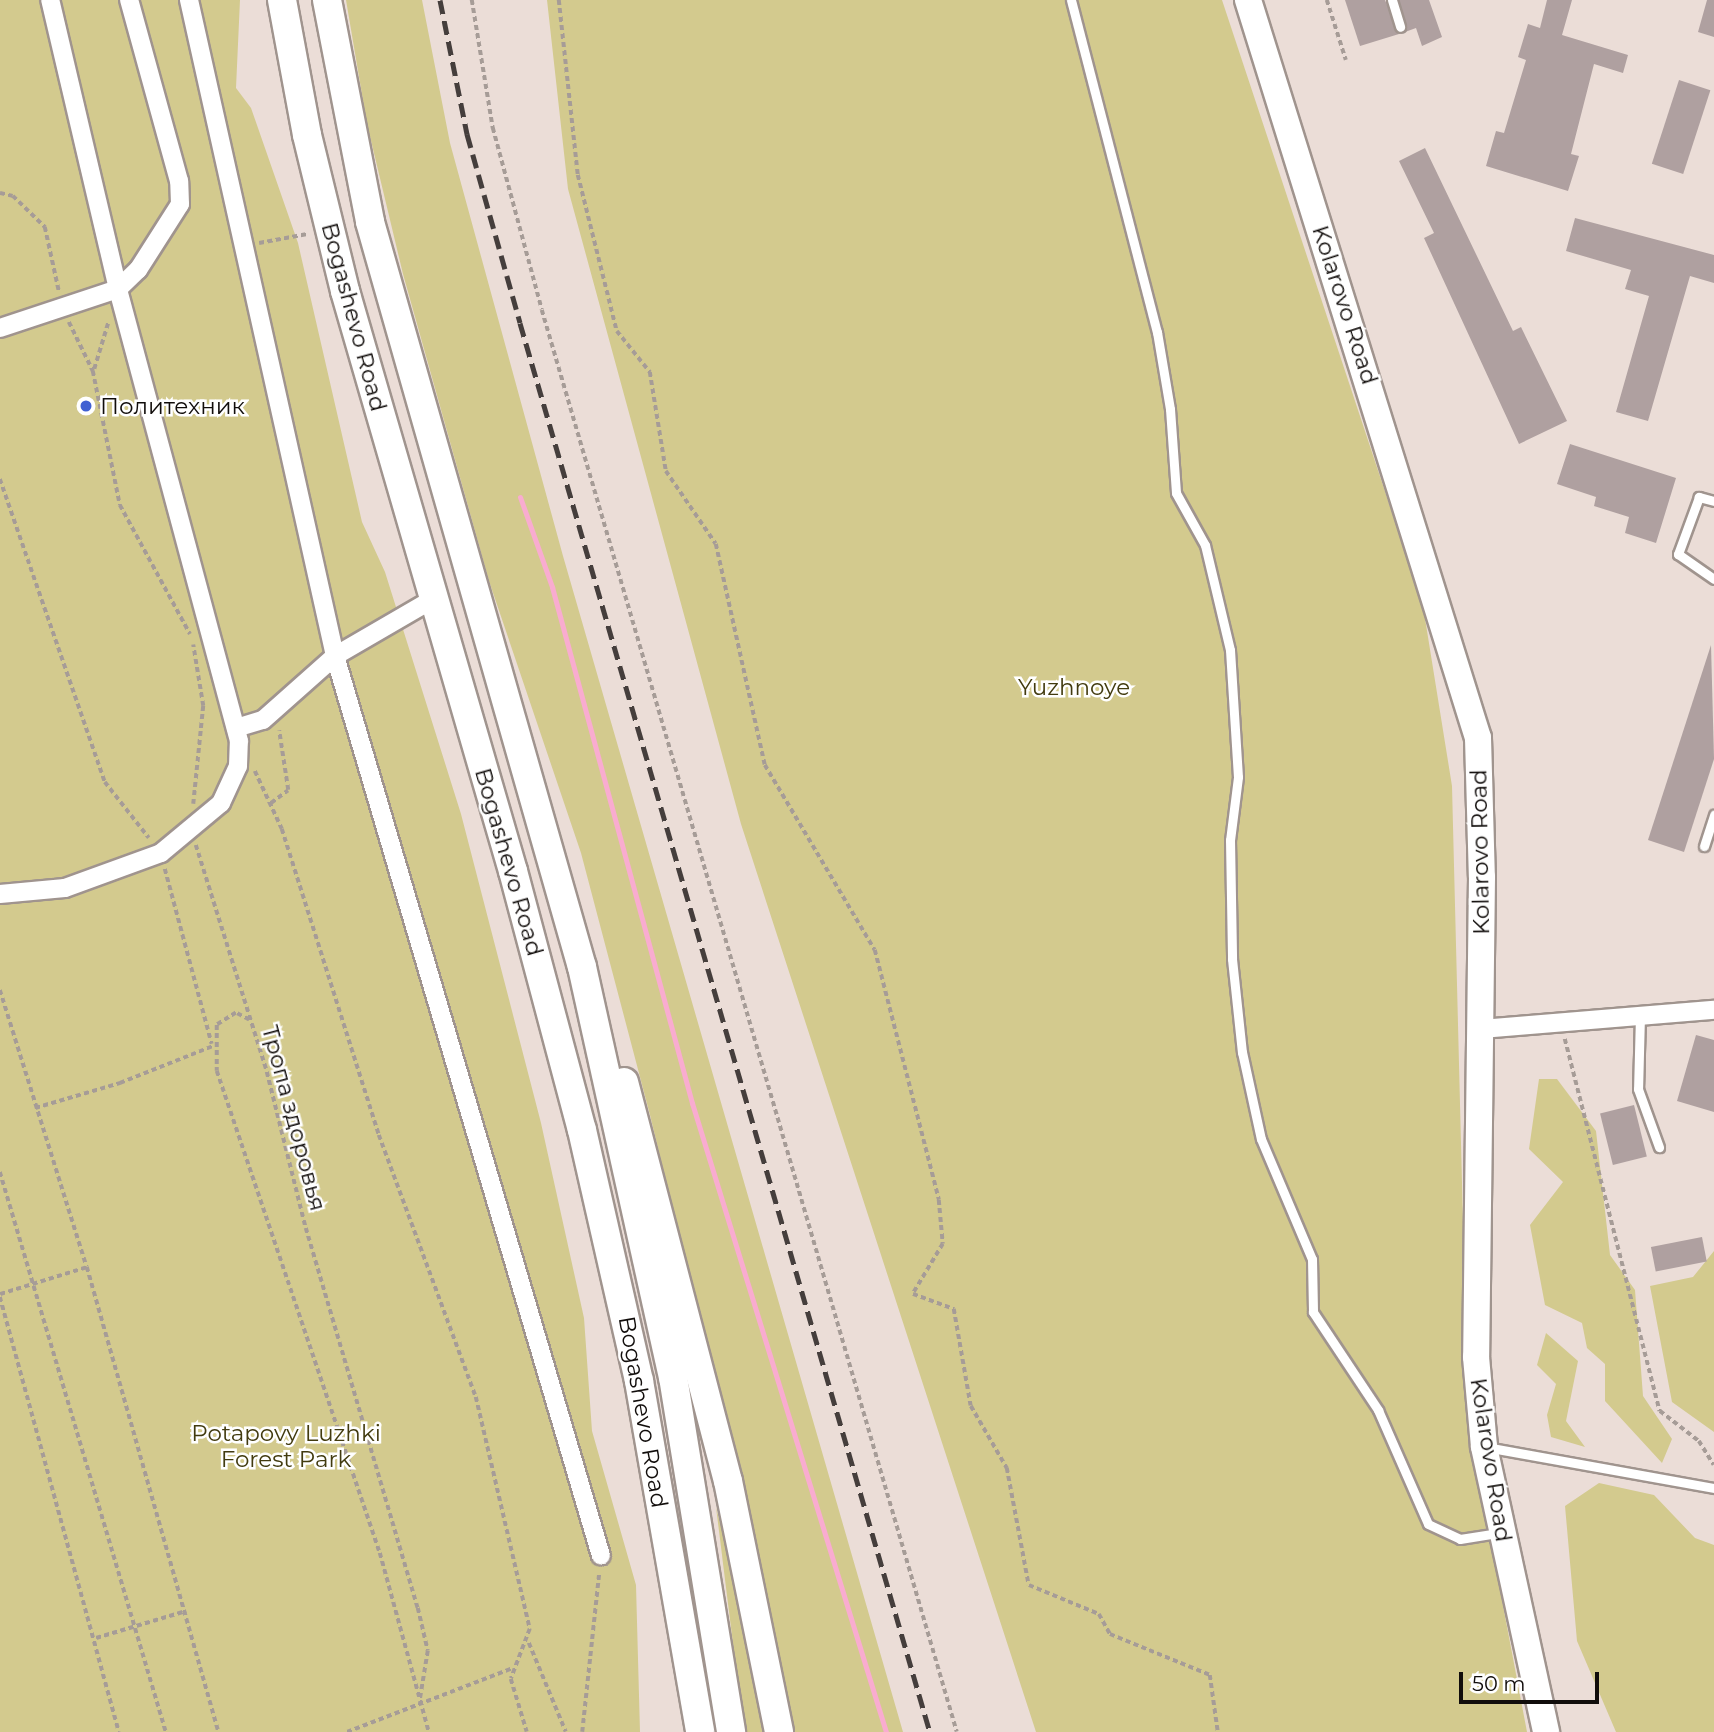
<!DOCTYPE html>
<meta charset="utf-8">
<style>
body{margin:0}
#map{position:relative;width:1714px;height:1732px;overflow:hidden;background:#ebddd7;font-family:Montserrat,sans-serif}
div>[style]{position:absolute}
.green>*{inset:0;background:#d3ca8e}
.stream>*{height:5px;margin:-2.5px;padding:0 2.5px;transform-origin:2.5px;border-radius:2.5px;background:#f9acd0}
.building>*{inset:0;background:#afa0a0;transform-origin:0 0}
.path>*{height:3.5px;margin-top:-1.75px;transform-origin:0;background:repeating-linear-gradient(90deg,#a69c97 0 5px,transparent 0 8.5px)}
.roads{filter:drop-shadow(2px 0 #a0948e) drop-shadow(-2px 0 #a0948e) drop-shadow(0 2px #a0948e) drop-shadow(0 -2px #a0948e)}
.lane>*{height:9px;margin:-4.5px;padding:0 4.5px;transform-origin:4.5px;border-radius:4.5px;background:#fff}
.street>*{height:18px;margin:-9px;padding:0 9px;transform-origin:9px;border-radius:9px;background:#fff}
.secondary>*{height:26px;margin:-13px;padding:0 13px;transform-origin:13px;border-radius:13px;background:#fff}
.primary>*{height:28px;margin:-14px;padding:0 14px;transform-origin:14px;border-radius:14px;background:#fff}
.rail>*{height:5px;margin-top:-2.5px;transform-origin:0;background:repeating-linear-gradient(90deg,#453e3c 0 14px,transparent 0 21px)}
.dots>*{width:19px;height:19px;translate:-50% -50%;box-sizing:border-box;border:4px solid #fff;border-radius:50%}
span{translate:-50% -50%;white-space:nowrap;text-align:center;line-height:1.15;-webkit-text-stroke:5px #fff;paint-order:stroke}
.street-label{font-size:23px;color:#110d0b}
.poi-label{font-size:23px;color:#110d0b}
.left{translate:0 -50%;text-align:left}
.park-label{font-size:23px;color:#423b0f}
.scale{position:absolute;left:1459px;top:1672px;width:140px;height:32px;box-sizing:border-box;border:4px solid #110d0b;border-top:0;padding-left:9px;font-size:21px;line-height:24px;white-space:nowrap;color:#110d0b;-webkit-text-stroke:5px #fff;paint-order:stroke}
</style>
<div id="map">
<div class="green">
<div style="clip-path:polygon(0 0,240px 0,236px 88px,251px 108px,298px 243px,362px 522px,385px 572px,461px 814px,541px 1123px,584px 1318px,592px 1431px,636px 1585px,640px 1732px,0 1732px)"></div>
<div style="clip-path:polygon(346px 0,422px 0,450px 143px,563px 556px,903px 1732px,792px 1732px,763px 1582px,650px 1115px,581px 853px,489px 581px,403px 274px,367px 124px)"></div>
<div style="clip-path:polygon(547px 0,1222px 0,1423px 606px,1452px 786px,1468px 1421px,1527px 1732px,1036px 1732px,741px 824px,568px 189px)"></div>
<div style="clip-path:polygon(1539px 1079px,1557px 1079px,1596px 1131px,1610px 1255px,1635px 1290px,1643px 1396px,1672px 1439px,1662px 1463px,1605px 1401px,1605px 1364px,1587px 1348px,1582px 1323px,1545px 1305px,1530px 1225px,1563px 1182px,1529px 1149px)"></div>
<div style="clip-path:polygon(1714px 1251px,1714px 1432px,1672px 1402px,1650px 1286px,1693px 1277px)"></div>
<div style="clip-path:polygon(1546px 1333px,1578px 1361px,1566px 1421px,1585px 1447px,1551px 1437px,1547px 1415px,1556px 1384px,1537px 1365px)"></div>
<div style="clip-path:polygon(1599px 1483px,1654px 1495px,1695px 1538px,1714px 1545px,1714px 1732px,1616px 1732px,1577px 1641px,1565px 1506px)"></div>
<div style="clip-path:polygon(716px 1507px,736px 1587px,763px 1732px,744px 1732px)"></div>
</div>
<div class="stream">
<div style="left:520px;top:497px;width:96px;rotate:70.4deg"></div>
<div style="left:552px;top:587px;width:535px;rotate:74.82deg"></div>
<div style="left:692px;top:1103px;width:658px;rotate:72.86deg"></div>
</div>
<div class="building">
<div style="clip-path:polygon(1345px 0,1385px 0,1399px 34px,1360px 46px)"></div>
<div style="clip-path:polygon(1399px 0,1429px 0,1442px 37px,1422px 46px,1416px 28px,1405px 32px)"></div>
<div style="clip-path:polygon(1547px 0,1572px 0,1562px 35px,1628px 55px,1623px 73px,1594px 64px,1571px 154px,1579px 156px,1568px 191px,1486px 166px,1496px 131px,1504px 133px,1526px 60px,1518px 57px,1528px 24px,1540px 28px)"></div>
<div style="clip-path:polygon(1707px 0,1714px 0,1714px 37px,1698px 32px)"></div>
<div style="left:1679px;top:80px;width:33px;height:88px;rotate:18deg"></div>
<div style="clip-path:polygon(1425px 148px,1513px 331px,1521px 327px,1567px 421px,1519px 444px,1424px 238px,1434px 233px,1399px 161px)"></div>
<div style="clip-path:polygon(1575px 218px,1714px 255px,1714px 283px,1690px 276px,1648px 421px,1616px 412px,1649px 296px,1625px 289px,1631px 270px,1566px 251px)"></div>
<div style="clip-path:polygon(1570px 444px,1676px 478px,1656px 543px,1625px 533px,1629px 517px,1594px 506px,1596px 497px,1557px 484px)"></div>
<div style="clip-path:polygon(1711px 645px,1714px 759px,1684px 852px,1648px 840px)"></div>
<div style="clip-path:polygon(1696px 1035px,1714px 1040px,1714px 1112px,1677px 1101px)"></div>
<div style="left:1634px;top:1105px;width:53px;height:35px;rotate:76deg"></div>
<div style="left:1702px;top:1237px;width:25px;height:52px;rotate:79deg"></div>
</div>
<div class="path">
<div style="left:472px;top:0;width:130px;rotate:80.7deg"></div>
<div style="left:493px;top:128px;width:188px;rotate:74.9deg"></div>
<div style="left:542px;top:310px;width:1481px;rotate:73.73deg"></div>
<div style="left:559px;top:0;width:176px;rotate:83.8deg"></div>
<div style="left:578px;top:175px;width:161px;rotate:76deg"></div>
<div style="left:617px;top:331px;width:53px;rotate:51.2deg"></div>
<div style="left:650px;top:372px;width:100px;rotate:80.8deg"></div>
<div style="left:666px;top:471px;width:88px;rotate:55.6deg"></div>
<div style="left:716px;top:544px;width:226px;rotate:77.5deg"></div>
<div style="left:765px;top:765px;width:215px;rotate:59.3deg"></div>
<div style="left:875px;top:950px;width:258px;rotate:75.6deg"></div>
<div style="left:939px;top:1200px;width:44px;rotate:84.8deg"></div>
<div style="left:943px;top:1244px;width:58px;rotate:121deg"></div>
<div style="left:913px;top:1294px;width:44px;rotate:20.1deg"></div>
<div style="left:954px;top:1309px;width:98px;rotate:80.1deg"></div>
<div style="left:971px;top:1406px;width:72px;rotate:59.9deg"></div>
<div style="left:1007px;top:1468px;width:119px;rotate:79.4deg"></div>
<div style="left:1029px;top:1585px;width:76px;rotate:22.5deg"></div>
<div style="left:1099px;top:1614px;width:23px;rotate:61deg"></div>
<div style="left:1110px;top:1634px;width:108px;rotate:22.3deg"></div>
<div style="left:1210px;top:1675px;width:58px;rotate:82deg"></div>
<div style="left:1327px;top:0;width:63px;rotate:72.4deg"></div>
<div style="left:0;top:193px;width:13px;rotate:13deg"></div>
<div style="left:13px;top:196px;width:45px;rotate:44.1deg"></div>
<div style="left:45px;top:227px;width:66px;rotate:77.7deg"></div>
<div style="left:259px;top:243px;width:49px;rotate:-10.6deg"></div>
<div style="left:69px;top:322px;width:55px;rotate:63.9deg"></div>
<div style="left:93px;top:371px;width:137px;rotate:78.6deg"></div>
<div style="left:120px;top:505px;width:147px;rotate:61.5deg"></div>
<div style="left:94px;top:369px;width:48px;rotate:-73.1deg"></div>
<div style="left:0;top:479px;width:321px;rotate:70.9deg"></div>
<div style="left:105px;top:782px;width:71px;rotate:51.8deg"></div>
<div style="left:255px;top:771px;width:64px;rotate:65deg"></div>
<div style="left:282px;top:829px;width:321px;rotate:72.4deg"></div>
<div style="left:379px;top:1135px;width:279px;rotate:69.7deg"></div>
<div style="left:476px;top:1397px;width:238px;rotate:76.9deg"></div>
<div style="left:530px;top:1629px;width:53px;rotate:110.8deg"></div>
<div style="left:511px;top:1679px;width:55px;rotate:73.2deg"></div>
<div style="left:271px;top:803px;width:21px;rotate:-37deg"></div>
<div style="left:288px;top:790px;width:60px;rotate:-98.7deg"></div>
<div style="left:193px;top:804px;width:99px;rotate:-84.2deg"></div>
<div style="left:203px;top:706px;width:62px;rotate:-99.3deg"></div>
<div style="left:196px;top:845px;width:238px;rotate:72.6deg"></div>
<div style="left:267px;top:1072px;width:161px;rotate:76deg"></div>
<div style="left:306px;top:1228px;width:396px;rotate:73.6deg"></div>
<div style="left:418px;top:1608px;width:44px;rotate:76.9deg"></div>
<div style="left:428px;top:1651px;width:50px;rotate:99.3deg"></div>
<div style="left:165px;top:869px;width:181px;rotate:75deg"></div>
<div style="left:0;top:990px;width:290px;rotate:72.6deg"></div>
<div style="left:87px;top:1267px;width:483px;rotate:74.2deg"></div>
<div style="left:249px;top:1020px;width:15px;rotate:-152deg"></div>
<div style="left:236px;top:1013px;width:22px;rotate:148deg"></div>
<div style="left:217px;top:1025px;width:46px;rotate:90deg"></div>
<div style="left:217px;top:1071px;width:509px;rotate:71.32deg"></div>
<div style="left:380px;top:1553px;width:186px;rotate:74.7deg"></div>
<div style="left:1565px;top:1039px;width:384px;rotate:75.7deg"></div>
<div style="left:1660px;top:1411px;width:49px;rotate:37.6deg"></div>
<div style="left:1699px;top:1441px;width:28px;rotate:58deg"></div>
<div style="left:35px;top:1108px;width:89px;rotate:-16.4deg"></div>
<div style="left:120px;top:1083px;width:100px;rotate:-21.7deg"></div>
<div style="left:0;top:1172px;width:584px;rotate:73.49deg"></div>
<div style="left:0;top:1294px;width:91px;rotate:-17.2deg"></div>
<div style="left:0;top:1297px;width:451px;rotate:74.7deg"></div>
<div style="left:96px;top:1638px;width:94px;rotate:-16.7deg"></div>
<div style="left:529px;top:1643px;width:96px;rotate:67.4deg"></div>
<div style="left:347px;top:1732px;width:178px;rotate:-21.1deg"></div>
<div style="left:582px;top:1732px;width:159px;rotate:-83.9deg"></div>
</div>
<div class="roads">
<div class="lane">
<div style="left:1071px;top:0;width:343px;rotate:75.5deg"></div>
<div style="left:1157px;top:332px;width:78px;rotate:80.4deg"></div>
<div style="left:1170px;top:409px;width:84px;rotate:85.9deg"></div>
<div style="left:1176px;top:493px;width:60px;rotate:60.9deg"></div>
<div style="left:1205px;top:545px;width:108px;rotate:76.6deg"></div>
<div style="left:1230px;top:650px;width:127px;rotate:86.4deg"></div>
<div style="left:1238px;top:777px;width:64px;rotate:97.2deg"></div>
<div style="left:1230px;top:840px;width:119px;rotate:89deg"></div>
<div style="left:1232px;top:959px;width:94px;rotate:83.9deg"></div>
<div style="left:1242px;top:1052px;width:89px;rotate:77.7deg"></div>
<div style="left:1261px;top:1139px;width:130px;rotate:67deg"></div>
<div style="left:1312px;top:1259px;width:53px;rotate:88.9deg"></div>
<div style="left:1313px;top:1312px;width:118px;rotate:56.4deg"></div>
<div style="left:1378px;top:1410px;width:124px;rotate:66.3deg"></div>
<div style="left:1428px;top:1524px;width:35px;rotate:25deg"></div>
<div style="left:1460px;top:1539px;width:39px;rotate:-9deg"></div>
<div style="left:1392px;top:0;width:28px;rotate:73deg"></div>
<div style="left:1714px;top:501px;width:16px;rotate:-165deg"></div>
<div style="left:1699px;top:497px;width:61px;rotate:110.2deg"></div>
<div style="left:1678px;top:554px;width:44px;rotate:34.8deg"></div>
<div style="left:1704px;top:846px;width:33px;rotate:-72deg"></div>
<div style="left:1640px;top:1015px;width:74px;rotate:91.5deg"></div>
<div style="left:1638px;top:1089px;width:62px;rotate:70.1deg"></div>
<div style="left:1486px;top:1447px;width:232px;rotate:10.2deg"></div>
</div>
<div class="street">
<div style="left:189px;top:0;width:672px;rotate:77.45deg"></div>
<div style="left:335px;top:656px;width:938px;rotate:73.53deg"></div>
<div style="left:0;top:328px;width:124px;rotate:-18.3deg"></div>
<div style="left:118px;top:289px;width:28px;rotate:-44deg"></div>
<div style="left:138px;top:270px;width:78px;rotate:-57.5deg"></div>
<div style="left:180px;top:204px;width:23px;rotate:-92deg"></div>
<div style="left:179px;top:181px;width:188px;rotate:-105.4deg"></div>
<div style="left:236px;top:728px;width:28px;rotate:-17deg"></div>
<div style="left:263px;top:720px;width:96px;rotate:-41.6deg"></div>
<div style="left:335px;top:656px;width:113px;rotate:-30.2deg"></div>
<div style="left:0;top:894px;width:65px;rotate:-5.3deg"></div>
<div style="left:65px;top:888px;width:102px;rotate:-20deg"></div>
<div style="left:161px;top:853px;width:78px;rotate:-39.8deg"></div>
<div style="left:221px;top:803px;width:41px;rotate:-65.3deg"></div>
<div style="left:238px;top:766px;width:25px;rotate:-88deg"></div>
<div style="left:239px;top:741px;width:468px;rotate:-105deg"></div>
<div style="left:118px;top:289px;width:297px;rotate:-103.2deg"></div>
<div style="left:1481px;top:1029px;width:234px;rotate:-4.7deg"></div>
</div>
<div class="secondary">
<div style="left:1248px;top:0;width:773px;rotate:72.69deg"></div>
<div style="left:1478px;top:738px;width:139px;rotate:88.4deg"></div>
<div style="left:1482px;top:877px;width:480px;rotate:90.7deg"></div>
<div style="left:1476px;top:1357px;width:90px;rotate:84.9deg"></div>
<div style="left:1484px;top:1447px;width:292px;rotate:77.7deg"></div>
</div>
<div class="primary">
<div style="left:282px;top:0;width:137px;rotate:79.5deg"></div>
<div style="left:307px;top:135px;width:161px;rotate:76.3deg"></div>
<div style="left:345px;top:291px;width:604px;rotate:73.85deg"></div>
<div style="left:513px;top:871px;width:268px;rotate:75.1deg"></div>
<div style="left:582px;top:1130px;width:257px;rotate:77.2deg"></div>
<div style="left:639px;top:1381px;width:356px;rotate:80.1deg"></div>
<div style="left:327px;top:0;width:226px;rotate:79deg"></div>
<div style="left:370px;top:222px;width:775px;rotate:74.12deg"></div>
<div style="left:582px;top:967px;width:420px;rotate:77.5deg"></div>
<div style="left:673px;top:1377px;width:360px;rotate:80.7deg"></div>
<div style="left:624px;top:1082px;width:412px;rotate:75.4deg"></div>
<div style="left:728px;top:1481px;width:256px;rotate:78.5deg"></div>
</div>
</div>
<div class="rail">
<div style="left:440px;top:0;width:137px;rotate:78.6deg"></div>
<div style="left:467px;top:134px;width:196px;rotate:74.3deg"></div>
<div style="left:520px;top:323px;width:1467px;rotate:73.78deg"></div>
</div>
<div class="dots">
<div style="left:86px;top:406px;background:#4060d2"></div>
</div>
<div class="street-label">
<span style="left:1345px;top:305px;rotate:72deg">Kolarovo Road</span>
<span style="left:354px;top:317px;rotate:75deg">Bogashevo Road</span>
<span style="left:1480px;top:852px;rotate:-91deg">Kolarovo Road</span>
<span style="left:509px;top:862px;rotate:74deg">Bogashevo Road</span>
<span style="left:294px;top:1118px;rotate:75deg">Тропа здоровья</span>
<span style="left:643px;top:1412px;rotate:80deg">Bogashevo Road</span>
<span style="left:1491px;top:1460px;rotate:81deg">Kolarovo Road</span>
</div>
<div class="poi-label">
<span class="left" style="left:100px;top:406px">Политехник</span>
</div>
<div class="park-label">
<span style="left:1074px;top:687px">Yuzhnoye</span>
<span style="left:286px;top:1446px">Potapovy Luzhki<br>Forest Park</span>
</div>
<div class="scale">50 m</div>
</div>
